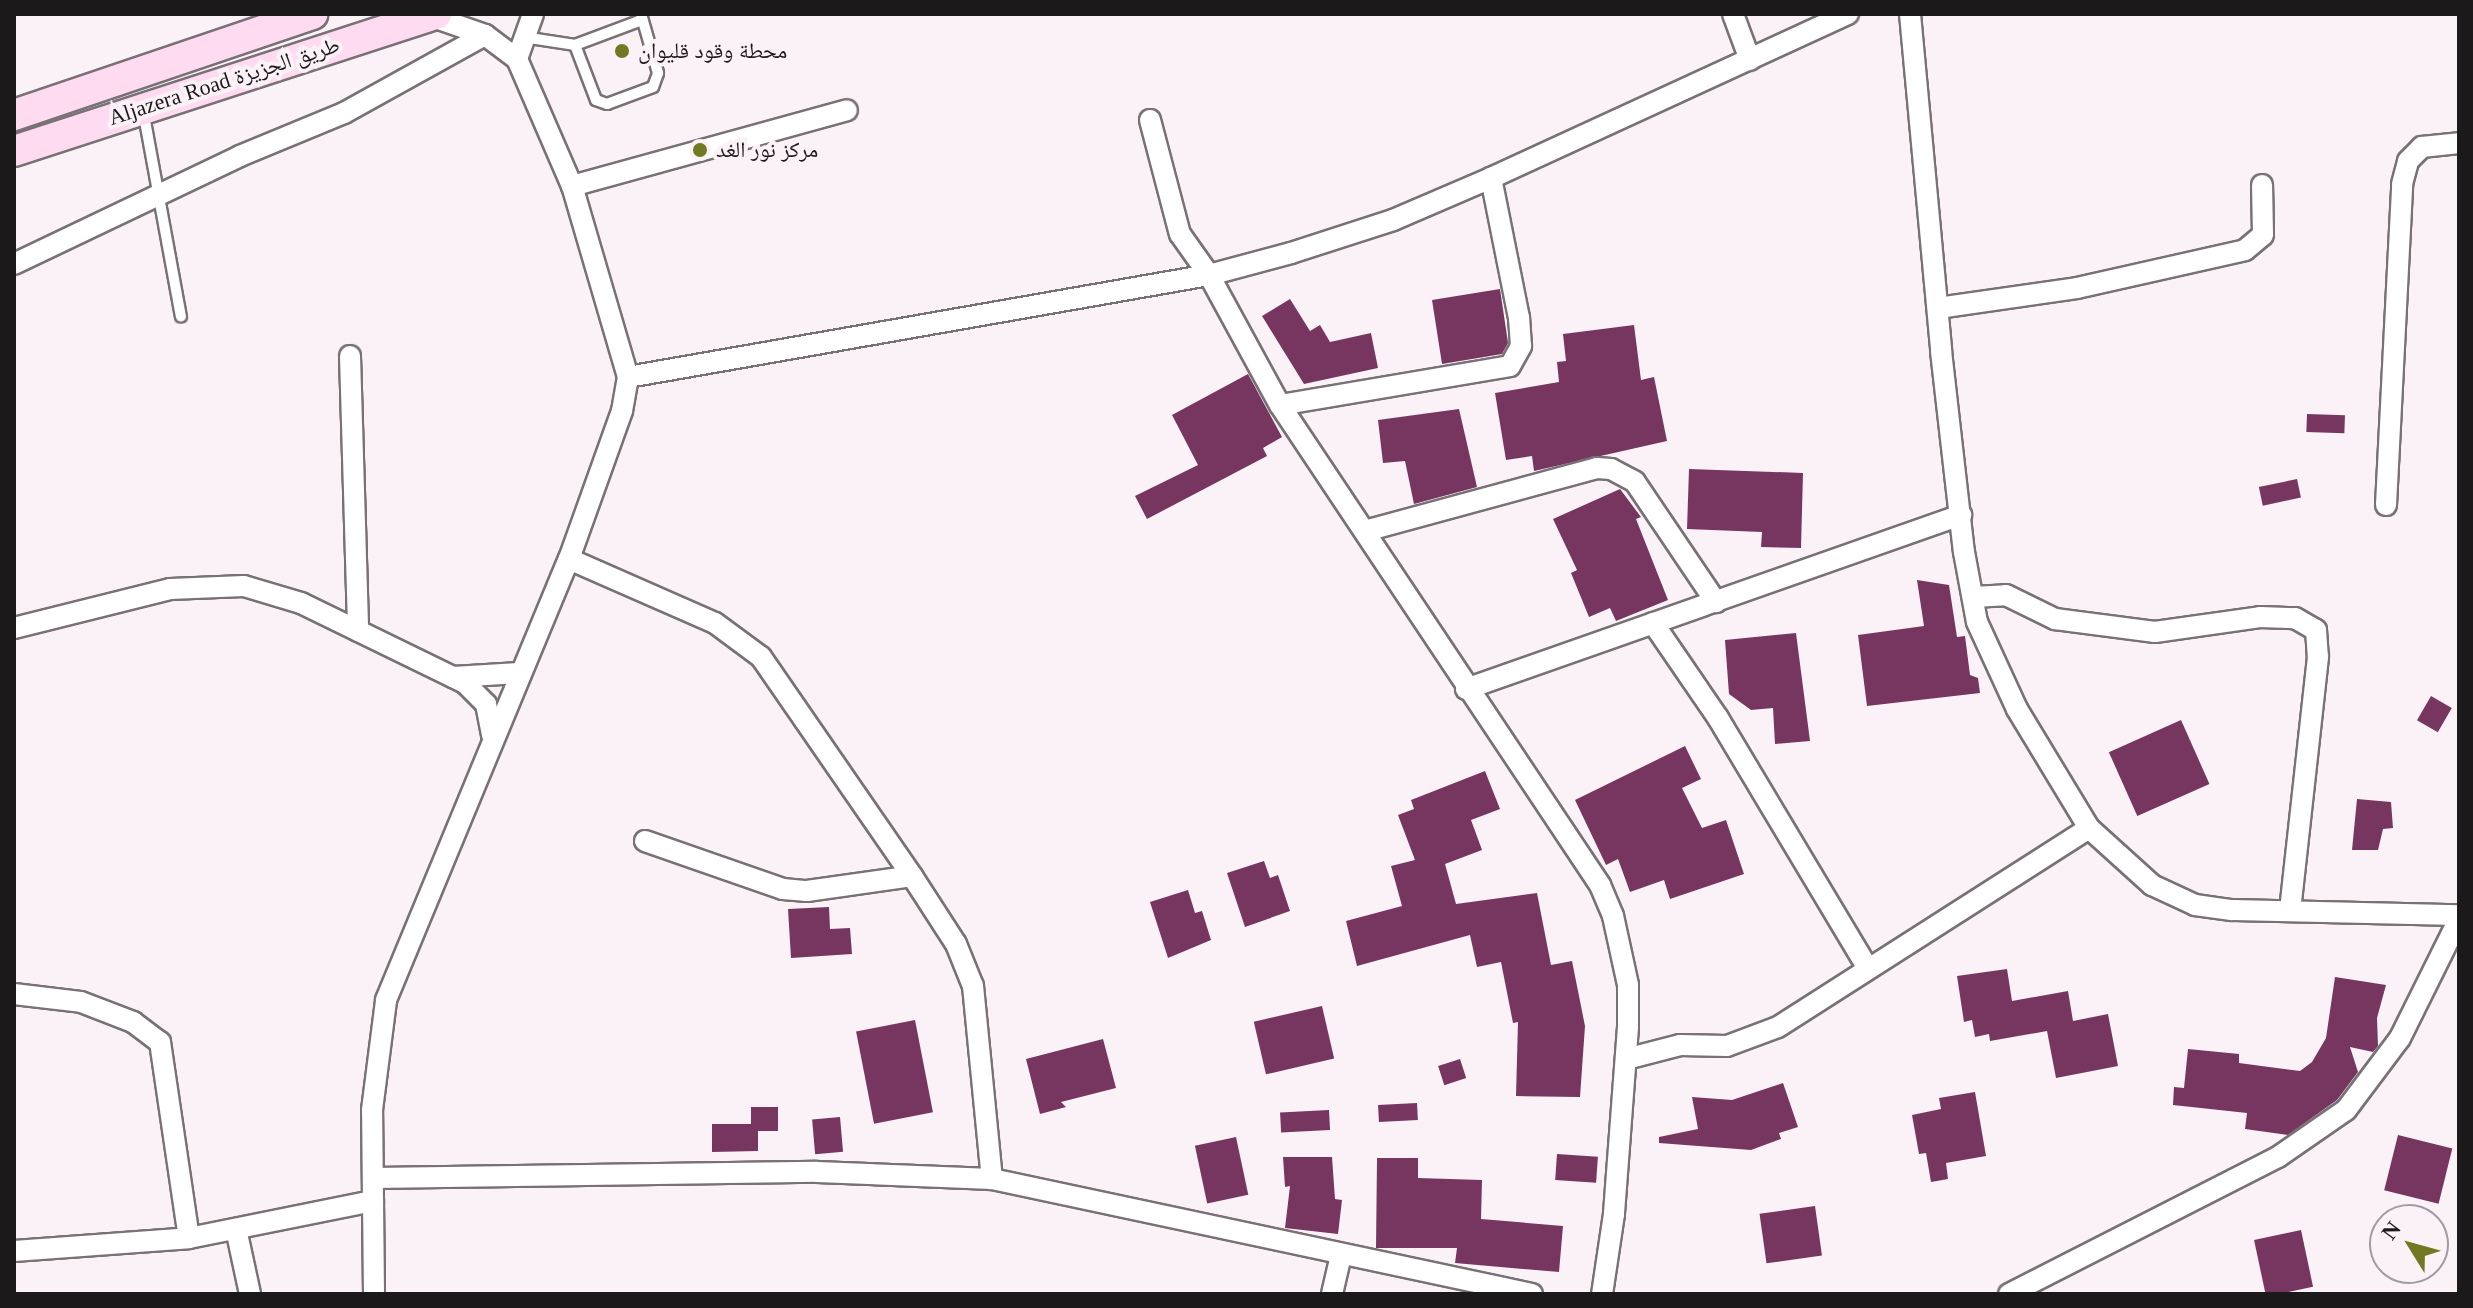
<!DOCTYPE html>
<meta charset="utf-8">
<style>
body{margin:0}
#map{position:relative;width:2473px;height:1308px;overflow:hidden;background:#fbf2f7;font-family:"Times New Roman","Noto Naskh Arabic",serif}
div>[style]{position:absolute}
.building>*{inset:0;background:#77365f;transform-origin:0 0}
.roads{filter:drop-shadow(2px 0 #787175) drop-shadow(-2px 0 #787175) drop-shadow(0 2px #787175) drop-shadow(0 -2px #787175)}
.lane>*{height:10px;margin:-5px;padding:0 5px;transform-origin:5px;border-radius:5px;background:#fff}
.street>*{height:20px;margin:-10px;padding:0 10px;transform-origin:10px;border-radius:10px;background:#fff}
.secondary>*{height:30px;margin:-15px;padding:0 15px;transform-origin:15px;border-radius:15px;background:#ffdbf1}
.dots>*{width:22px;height:22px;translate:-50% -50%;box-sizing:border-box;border:4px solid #fbf2f7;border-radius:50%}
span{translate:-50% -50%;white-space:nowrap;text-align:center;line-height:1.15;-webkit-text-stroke:8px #fbf2f7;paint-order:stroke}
.poi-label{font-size:22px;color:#1c191b}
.left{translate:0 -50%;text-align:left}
.street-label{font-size:22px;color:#1c191b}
.frame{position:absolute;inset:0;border:16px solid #1c191b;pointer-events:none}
.north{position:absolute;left:2369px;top:1204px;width:80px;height:80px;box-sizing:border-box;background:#fbf2f7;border:2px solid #a29b9f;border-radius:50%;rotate:307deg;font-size:22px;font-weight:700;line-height:32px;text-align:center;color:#1c191b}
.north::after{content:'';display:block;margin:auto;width:28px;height:36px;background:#717923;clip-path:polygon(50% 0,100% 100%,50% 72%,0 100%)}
</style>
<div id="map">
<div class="building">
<div style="clip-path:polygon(1500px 289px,1508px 343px,1502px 354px,1442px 364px,1432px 300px)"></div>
<div style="clip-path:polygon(1290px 299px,1310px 331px,1320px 325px,1330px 342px,1371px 333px,1378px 368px,1304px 384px,1262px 316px)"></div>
<div style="clip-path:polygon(1634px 325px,1641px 380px,1654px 377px,1667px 441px,1534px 471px,1532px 456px,1506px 460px,1495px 393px,1559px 382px,1557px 362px,1566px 361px,1563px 334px)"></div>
<div style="clip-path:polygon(1248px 374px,1282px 437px,1263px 448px,1267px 456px,1147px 519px,1135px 496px,1198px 465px,1172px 415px)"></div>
<div style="clip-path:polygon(1459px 409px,1477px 487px,1414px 504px,1405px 461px,1383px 463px,1378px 420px)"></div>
<div style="left:2307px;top:414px;width:38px;height:18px;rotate:2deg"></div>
<div style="clip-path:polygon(1689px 469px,1803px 473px,1801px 548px,1761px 547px,1762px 532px,1687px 529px)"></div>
<div style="left:2297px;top:479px;width:19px;height:39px;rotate:78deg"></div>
<div style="clip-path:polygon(1620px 489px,1641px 517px,1636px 519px,1668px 600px,1616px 621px,1610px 608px,1589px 617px,1571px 573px,1577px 570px,1553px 519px)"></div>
<div style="clip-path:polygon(1917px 580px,1949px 585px,1957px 637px,1965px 636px,1970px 675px,1978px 678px,1980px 693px,1867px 706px,1858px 635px,1924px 626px)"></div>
<div style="clip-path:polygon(1796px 633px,1810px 741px,1775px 744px,1773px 708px,1751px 710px,1729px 694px,1725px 640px)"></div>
<div style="left:2431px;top:696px;width:24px;height:28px;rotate:30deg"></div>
<div style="left:2181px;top:720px;width:70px;height:79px;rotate:66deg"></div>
<div style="clip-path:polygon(1685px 746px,1701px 779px,1682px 788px,1702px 828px,1726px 820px,1744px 874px,1670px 899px,1664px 880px,1630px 892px,1618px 859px,1606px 865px,1575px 800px)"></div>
<div style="clip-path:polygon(1485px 771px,1500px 809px,1471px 820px,1482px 850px,1445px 864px,1456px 904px,1537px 893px,1551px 965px,1572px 961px,1585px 1026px,1580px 1097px,1516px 1096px,1518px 1022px,1513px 1023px,1501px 962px,1477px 967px,1470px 935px,1357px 966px,1346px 921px,1402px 906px,1391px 866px,1415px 860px,1398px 815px,1414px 809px,1411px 800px)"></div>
<div style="clip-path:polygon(2357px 799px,2391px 802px,2393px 828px,2383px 829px,2378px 850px,2352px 850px)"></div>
<div style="clip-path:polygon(1264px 861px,1270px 878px,1278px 875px,1290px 911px,1245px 927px,1227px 873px)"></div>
<div style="clip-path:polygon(1188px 890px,1195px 913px,1202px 911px,1211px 940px,1168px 958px,1150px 902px)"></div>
<div style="clip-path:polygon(829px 907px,830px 929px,850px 928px,852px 954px,791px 958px,788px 909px)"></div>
<div style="clip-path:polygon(2007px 969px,2012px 1001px,2068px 991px,2073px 1021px,2108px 1014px,2118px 1066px,2056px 1078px,2047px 1031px,1990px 1041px,1989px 1034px,1975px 1037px,1972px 1020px,1964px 1022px,1957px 976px)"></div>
<div style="clip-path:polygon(2335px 977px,2386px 985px,2377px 1018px,2378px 1046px,2373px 1052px,2350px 1047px,2358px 1072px,2337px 1100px,2288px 1135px,2245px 1129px,2247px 1113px,2173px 1105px,2174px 1087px,2184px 1088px,2188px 1049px,2239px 1054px,2239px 1063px,2300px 1071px,2312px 1062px,2326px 1038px)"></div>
<div style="left:1322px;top:1006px;width:54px;height:70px;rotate:77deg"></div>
<div style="left:915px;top:1020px;width:94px;height:60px;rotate:79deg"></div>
<div style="clip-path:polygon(1103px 1039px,1116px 1088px,1061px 1102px,1066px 1107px,1040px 1114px,1026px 1059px)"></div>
<div style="left:1460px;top:1059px;width:20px;height:23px;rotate:72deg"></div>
<div style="clip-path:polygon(1783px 1083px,1798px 1127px,1779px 1133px,1781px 1139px,1751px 1150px,1659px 1143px,1659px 1137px,1698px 1129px,1692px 1097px,1732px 1100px)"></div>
<div style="clip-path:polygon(1975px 1092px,1986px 1156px,1946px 1163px,1948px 1179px,1931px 1182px,1926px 1153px,1919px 1154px,1912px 1115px,1941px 1109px,1939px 1098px)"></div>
<div style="left:1417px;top:1103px;width:17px;height:39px;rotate:87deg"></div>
<div style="clip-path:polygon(751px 1107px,778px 1107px,778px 1131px,758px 1131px,758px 1151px,712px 1152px,712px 1124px,751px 1124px)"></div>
<div style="left:1329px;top:1110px;width:20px;height:49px;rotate:87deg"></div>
<div style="left:840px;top:1117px;width:35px;height:28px;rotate:85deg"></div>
<div style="left:2398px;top:1135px;width:56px;height:57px;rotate:14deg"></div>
<div style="left:1236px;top:1137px;width:59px;height:42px;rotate:78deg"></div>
<div style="left:1557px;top:1154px;width:41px;height:26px;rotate:4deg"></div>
<div style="clip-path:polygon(1283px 1157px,1332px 1157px,1335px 1199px,1342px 1200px,1338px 1234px,1285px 1228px,1290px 1186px,1285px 1187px)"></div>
<div style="clip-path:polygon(1377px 1158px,1418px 1158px,1418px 1178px,1482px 1180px,1481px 1219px,1563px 1226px,1559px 1272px,1455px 1263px,1457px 1248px,1376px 1248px)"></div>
<div style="left:1815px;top:1206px;width:50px;height:56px;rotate:82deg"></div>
<div style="left:2301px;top:1230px;width:58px;height:48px;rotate:78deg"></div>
</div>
<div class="roads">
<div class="lane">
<div style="left:523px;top:37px;width:53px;rotate:8.7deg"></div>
<div style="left:575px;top:45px;width:72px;rotate:-20.5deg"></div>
<div style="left:575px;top:45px;width:59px;rotate:69.1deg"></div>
<div style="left:596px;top:100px;width:12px;rotate:20deg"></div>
<div style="left:607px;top:104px;width:49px;rotate:-20.3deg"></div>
<div style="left:653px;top:87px;width:15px;rotate:-70deg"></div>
<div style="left:658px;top:73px;width:61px;rotate:-106.1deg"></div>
<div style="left:143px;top:110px;width:210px;rotate:79.6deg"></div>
</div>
<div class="street">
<div style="left:1733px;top:14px;width:49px;rotate:69.7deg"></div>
<div style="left:1910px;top:14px;width:338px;rotate:84.7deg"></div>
<div style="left:1941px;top:351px;width:202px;rotate:83.5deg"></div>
<div style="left:1964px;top:552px;width:71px;rotate:79.5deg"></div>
<div style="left:1977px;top:622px;width:96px;rotate:65.3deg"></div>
<div style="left:2017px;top:709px;width:139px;rotate:58.8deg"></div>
<div style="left:2089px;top:828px;width:85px;rotate:42.1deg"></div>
<div style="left:2152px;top:885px;width:47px;rotate:24.9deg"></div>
<div style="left:2195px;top:905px;width:37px;rotate:8deg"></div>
<div style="left:2232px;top:910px;width:227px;rotate:1.3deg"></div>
<div style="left:517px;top:59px;width:48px;rotate:-70.4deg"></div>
<div style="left:1150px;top:120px;width:118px;rotate:75.3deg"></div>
<div style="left:1180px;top:234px;width:50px;rotate:54.7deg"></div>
<div style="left:1209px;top:275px;width:148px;rotate:61.4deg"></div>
<div style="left:1280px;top:405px;width:577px;rotate:56.31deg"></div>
<div style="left:1600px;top:885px;width:34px;rotate:67deg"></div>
<div style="left:1613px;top:916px;width:71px;rotate:77.7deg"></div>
<div style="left:1628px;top:985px;width:42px;rotate:90deg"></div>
<div style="left:1628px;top:1027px;width:188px;rotate:94.3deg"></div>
<div style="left:1614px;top:1214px;width:81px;rotate:98.5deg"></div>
<div style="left:572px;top:186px;width:285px;rotate:-15.4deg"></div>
<div style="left:14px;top:264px;width:250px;rotate:-25.5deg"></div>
<div style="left:240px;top:156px;width:113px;rotate:-22.5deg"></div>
<div style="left:344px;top:113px;width:161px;rotate:-29deg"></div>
<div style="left:1938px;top:308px;width:140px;rotate:-8.2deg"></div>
<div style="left:2077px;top:288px;width:172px;rotate:-12.7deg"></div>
<div style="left:2245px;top:250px;width:23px;rotate:-40deg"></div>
<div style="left:2263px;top:235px;width:50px;rotate:-91.1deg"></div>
<div style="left:350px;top:356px;width:275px;rotate:88.3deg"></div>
<div style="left:628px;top:377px;width:590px;rotate:-9.96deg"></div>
<div style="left:1209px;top:275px;width:85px;rotate:-15deg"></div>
<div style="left:1291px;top:253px;width:107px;rotate:-17.9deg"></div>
<div style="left:1393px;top:220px;width:107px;rotate:-23.2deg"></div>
<div style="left:1491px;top:178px;width:393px;rotate:-24.7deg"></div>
<div style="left:1280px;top:405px;width:233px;rotate:-9.6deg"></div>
<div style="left:1510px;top:366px;width:23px;rotate:-61deg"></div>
<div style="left:1521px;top:346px;width:28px;rotate:-94deg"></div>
<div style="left:1519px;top:318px;width:143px;rotate:-101.3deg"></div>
<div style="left:2386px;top:505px;width:321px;rotate:-87.1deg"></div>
<div style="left:2402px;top:184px;width:24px;rotate:-75deg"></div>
<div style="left:2408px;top:161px;width:20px;rotate:-45deg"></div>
<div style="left:2422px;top:147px;width:37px;rotate:-6deg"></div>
<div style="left:1365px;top:531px;width:240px;rotate:-15.2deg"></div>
<div style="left:1597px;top:468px;width:14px;rotate:4deg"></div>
<div style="left:1611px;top:469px;width:27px;rotate:28deg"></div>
<div style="left:1635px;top:482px;width:145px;rotate:56deg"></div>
<div style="left:569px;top:559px;width:159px;rotate:23.7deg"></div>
<div style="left:715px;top:623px;width:57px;rotate:36.5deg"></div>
<div style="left:761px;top:657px;width:266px;rotate:55.4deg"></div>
<div style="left:912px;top:876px;width:81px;rotate:57.1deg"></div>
<div style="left:956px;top:944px;width:45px;rotate:68deg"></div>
<div style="left:973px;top:986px;width:194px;rotate:84.4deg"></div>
<div style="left:1973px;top:597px;width:33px;rotate:-3deg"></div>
<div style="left:2006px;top:595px;width:55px;rotate:26.1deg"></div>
<div style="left:2055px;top:619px;width:101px;rotate:7.4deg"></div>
<div style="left:2155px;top:632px;width:106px;rotate:-8.1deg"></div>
<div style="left:2260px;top:617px;width:35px;rotate:2deg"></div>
<div style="left:2295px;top:618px;width:24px;rotate:30deg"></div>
<div style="left:2316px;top:630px;width:27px;rotate:86deg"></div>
<div style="left:2318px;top:657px;width:255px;rotate:96.3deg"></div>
<div style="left:1653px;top:623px;width:115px;rotate:55.6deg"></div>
<div style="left:1718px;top:718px;width:290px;rotate:59.1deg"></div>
<div style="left:14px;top:628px;width:161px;rotate:-14deg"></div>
<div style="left:170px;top:589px;width:74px;rotate:-2.3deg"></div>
<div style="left:244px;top:586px;width:59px;rotate:16.6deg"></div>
<div style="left:301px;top:603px;width:182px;rotate:26deg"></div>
<div style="left:465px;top:683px;width:30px;rotate:45deg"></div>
<div style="left:486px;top:704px;width:32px;rotate:79deg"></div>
<div style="left:453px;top:677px;width:66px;rotate:-3.5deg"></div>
<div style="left:1466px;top:689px;width:525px;rotate:-19.37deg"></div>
<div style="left:645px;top:841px;width:146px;rotate:19.2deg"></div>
<div style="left:783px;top:889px;width:24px;rotate:5deg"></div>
<div style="left:807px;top:891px;width:106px;rotate:-8.1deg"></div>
<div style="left:14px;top:994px;width:67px;rotate:6.8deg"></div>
<div style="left:81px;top:1002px;width:56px;rotate:21deg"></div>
<div style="left:133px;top:1022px;width:34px;rotate:37deg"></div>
<div style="left:160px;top:1042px;width:198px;rotate:81.6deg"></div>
<div style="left:1626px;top:1059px;width:56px;rotate:-14.5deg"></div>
<div style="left:1680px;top:1045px;width:47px;rotate:1.2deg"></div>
<div style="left:1727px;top:1046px;width:54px;rotate:-20.4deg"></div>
<div style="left:1778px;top:1027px;width:369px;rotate:-32.6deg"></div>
<div style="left:374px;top:1178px;width:443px;rotate:-0.8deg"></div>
<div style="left:817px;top:1172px;width:175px;rotate:2.3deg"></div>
<div style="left:992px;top:1179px;width:552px;rotate:12.02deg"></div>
<div style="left:236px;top:1229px;width:66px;rotate:77.8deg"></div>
<div style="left:14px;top:1251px;width:175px;rotate:-4.2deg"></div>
<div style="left:189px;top:1238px;width:188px;rotate:-11.4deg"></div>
<div style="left:374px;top:1294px;width:184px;rotate:-90.6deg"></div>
<div style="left:372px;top:1110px;width:111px;rotate:-82.7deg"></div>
<div style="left:386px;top:1000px;width:477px;rotate:-67.5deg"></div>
<div style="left:569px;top:559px;width:157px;rotate:-70.3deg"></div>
<div style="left:622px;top:411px;width:35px;rotate:-80deg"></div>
<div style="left:628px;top:377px;width:199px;rotate:-106.3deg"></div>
<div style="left:572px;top:186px;width:138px;rotate:-113.4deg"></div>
<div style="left:517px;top:59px;width:40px;rotate:-143deg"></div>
<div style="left:485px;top:35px;width:58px;rotate:-160.9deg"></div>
<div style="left:1332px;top:1294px;width:39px;rotate:-77deg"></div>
<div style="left:2009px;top:1294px;width:302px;rotate:-27deg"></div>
<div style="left:2278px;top:1157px;width:83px;rotate:-34.7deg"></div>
<div style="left:2346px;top:1110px;width:90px;rotate:-53.1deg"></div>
<div style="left:2400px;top:1038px;width:133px;rotate:-63.6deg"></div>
</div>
<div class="secondary">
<div style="left:14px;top:115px;width:315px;rotate:-18.7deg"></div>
<div style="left:14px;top:151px;width:444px;rotate:-18deg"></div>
</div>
</div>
<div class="dots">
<div style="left:622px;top:51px;background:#717923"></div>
<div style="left:700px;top:150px;background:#717923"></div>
</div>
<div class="poi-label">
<span class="left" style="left:638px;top:51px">محطة وقود قليوان</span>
<span class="left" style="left:716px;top:150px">مركز نور الغد</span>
</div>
<div class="street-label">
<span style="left:224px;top:81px;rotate:-18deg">Aljazera Road طريق الجزيزة</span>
</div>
<div class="frame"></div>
<div class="north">N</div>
</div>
